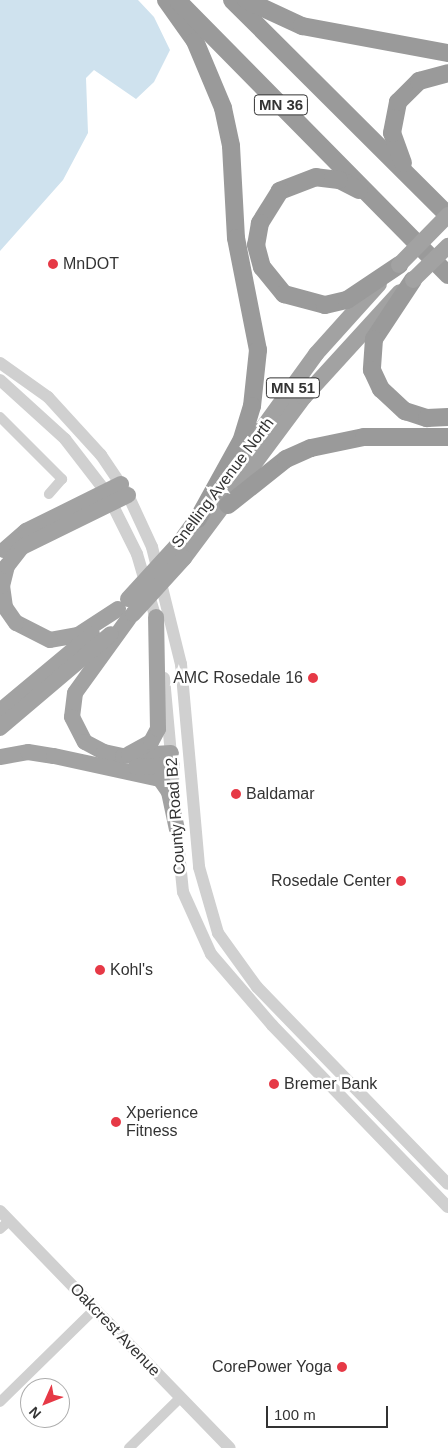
<!DOCTYPE html>
<style>
body{margin:0}
#map{position:relative;width:448px;height:1448px;overflow:hidden;background:#fff;font-family:Arial,sans-serif}
div>[style]{position:absolute}
.water>*{inset:0;background:#cfe2ee}
.minor>*{height:10px;margin:-5px;padding:0 5px;transform-origin:5px;border-radius:5px;background:#d0d0d0}
.tertiary>*{height:12px;margin:-6px;padding:0 6px;transform-origin:6px;border-radius:6px;background:#d0d0d0}
.trunk>*{height:16px;margin:-8px;padding:0 8px;transform-origin:8px;border-radius:8px;background:#a2a2a2}
.motorway>*{height:18px;margin:-9px;padding:0 9px;transform-origin:9px;border-radius:9px;background:#9a9a9a}
.trunk-bridge>*{height:16px;margin:-8px;padding:0 8px;transform-origin:8px;border-radius:8px;background:#a2a2a2}
.dots>*{width:14px;height:14px;translate:-50% -50%;box-sizing:border-box;border:2px solid #fff;border-radius:50%}
span{translate:-50% -50%;white-space:nowrap;text-align:center;line-height:1.15;-webkit-text-stroke:5px #fff;paint-order:stroke}
.shield-label span{padding:1px 4px;background:#fff;border:1px solid;border-radius:4px;-webkit-text-stroke-width:0}
.shield-label{font-size:15px;color:#333;font-weight:700}
.poi-label{font-size:16px;color:#333}
.left{translate:0 -50%;text-align:left}
.right{translate:-100% -50%;text-align:right}
.street-label{font-size:16px;color:#333}
.north{position:absolute;left:20px;top:1378px;width:50px;height:50px;box-sizing:border-box;background:#fff;border:1px solid #adadad;border-radius:50%;rotate:226deg;font-size:14px;font-weight:700;line-height:20px;text-align:center;color:#333}
.north::after{content:'';display:block;margin:auto;width:18px;height:22px;background:#e63946;clip-path:polygon(50% 0,100% 100%,50% 72%,0 100%)}
.scale{position:absolute;left:266px;top:1406px;width:122px;height:22px;box-sizing:border-box;border:2px solid #333;border-top:0;padding-left:6px;font-size:15px;line-height:18px;white-space:nowrap;color:#333;-webkit-text-stroke:4px #fff;paint-order:stroke}
</style>
<div id="map">
<div class="water">
<div style="clip-path:polygon(0 0,138px 0,154px 17px,170px 50px,154px 82px,136px 99px,94px 70px,86px 78px,88px 133px,63px 180px,0 251px)"></div>
</div>
<div class="minor">
<div style="left:0;top:417px;width:88px;rotate:45deg"></div>
<div style="left:62px;top:479px;width:20px;rotate:131deg"></div>
<div style="left:0;top:1229px;width:12px;rotate:-42deg"></div>
<div style="left:0;top:1402px;width:133px;rotate:-44.4deg"></div>
<div style="left:129px;top:1448px;width:73px;rotate:-44.4deg"></div>
</div>
<div class="tertiary">
<div style="left:0;top:363px;width:59px;rotate:35.3deg"></div>
<div style="left:48px;top:397px;width:79px;rotate:47.6deg"></div>
<div style="left:101px;top:455px;width:48px;rotate:56deg"></div>
<div style="left:128px;top:495px;width:57px;rotate:65.2deg"></div>
<div style="left:152px;top:547px;width:121px;rotate:76.1deg"></div>
<div style="left:181px;top:664px;width:204px;rotate:84.9deg"></div>
<div style="left:199px;top:867px;width:69px;rotate:73.9deg"></div>
<div style="left:218px;top:933px;width:67px;rotate:54.2deg"></div>
<div style="left:257px;top:987px;width:274px;rotate:45.9deg"></div>
<div style="left:0;top:380px;width:88px;rotate:42.2deg"></div>
<div style="left:65px;top:439px;width:67px;rotate:52.3deg"></div>
<div style="left:106px;top:492px;width:69px;rotate:63.4deg"></div>
<div style="left:137px;top:554px;width:75px;rotate:73.7deg"></div>
<div style="left:164px;top:678px;width:122px;rotate:84.8deg"></div>
<div style="left:176px;top:822px;width:70px;rotate:84.3deg"></div>
<div style="left:183px;top:892px;width:68px;rotate:65.7deg"></div>
<div style="left:211px;top:954px;width:94px;rotate:49.3deg"></div>
<div style="left:272px;top:1025px;width:253px;rotate:46deg"></div>
<div style="left:0;top:1211px;width:330px;rotate:45.9deg"></div>
</div>
<div class="trunk">
<div style="left:180px;top:542px;width:232px;rotate:-54.1deg"></div>
<div style="left:316px;top:354px;width:94px;rotate:-48deg"></div>
<div style="left:4px;top:550px;width:29px;rotate:-41deg"></div>
<div style="left:26px;top:531px;width:106px;rotate:-26.3deg"></div>
<div style="left:184px;top:558px;width:201px;rotate:-53.3deg"></div>
<div style="left:304px;top:397px;width:142px;rotate:-47.6deg"></div>
<div style="left:118px;top:609px;width:48px;rotate:147deg"></div>
<div style="left:78px;top:635px;width:28px;rotate:170deg"></div>
<div style="left:50px;top:640px;width:38px;rotate:-153deg"></div>
<div style="left:16px;top:623px;width:19px;rotate:-125deg"></div>
<div style="left:5px;top:607px;width:21px;rotate:-98deg"></div>
<div style="left:2px;top:586px;width:21px;rotate:-76deg"></div>
<div style="left:7px;top:566px;width:24px;rotate:-52deg"></div>
<div style="left:22px;top:547px;width:118px;rotate:-26.1deg"></div>
<div style="left:129px;top:618px;width:92px;rotate:125.8deg"></div>
<div style="left:75px;top:693px;width:24px;rotate:97deg"></div>
<div style="left:72px;top:717px;width:28px;rotate:63deg"></div>
<div style="left:85px;top:742px;width:21px;rotate:28deg"></div>
<div style="left:104px;top:752px;width:19px;rotate:12deg"></div>
<div style="left:123px;top:756px;width:48px;rotate:-3.6deg"></div>
<div style="left:0;top:711px;width:120px;rotate:-39.9deg"></div>
<div style="left:0;top:728px;width:145px;rotate:-40.3deg"></div>
<div style="left:129px;top:754px;width:25px;rotate:-29deg"></div>
<div style="left:151px;top:742px;width:15px;rotate:-62deg"></div>
<div style="left:158px;top:729px;width:112px;rotate:-91deg"></div>
<div style="left:0;top:757px;width:28px;rotate:-10deg"></div>
<div style="left:28px;top:752px;width:26px;rotate:9deg"></div>
<div style="left:54px;top:756px;width:108px;rotate:12.2deg"></div>
<div style="left:160px;top:779px;width:16px;rotate:55deg"></div>
<div style="left:169px;top:792px;width:39px;rotate:78deg"></div>
<div style="left:136px;top:767px;width:36px;rotate:-3deg"></div>
</div>
<div class="motorway">
<div style="left:166px;top:0;width:50px;rotate:54.7deg"></div>
<div style="left:195px;top:41px;width:73px;rotate:67.3deg"></div>
<div style="left:223px;top:108px;width:39px;rotate:78deg"></div>
<div style="left:231px;top:146px;width:92px;rotate:86.9deg"></div>
<div style="left:236px;top:238px;width:114px;rotate:78.9deg"></div>
<div style="left:258px;top:350px;width:56px;rotate:96.1deg"></div>
<div style="left:252px;top:406px;width:37px;rotate:107deg"></div>
<div style="left:241px;top:441px;width:89px;rotate:118.9deg"></div>
<div style="left:232px;top:0;width:305px;rotate:44.9deg"></div>
<div style="left:246px;top:0;width:62px;rotate:24.9deg"></div>
<div style="left:302px;top:26px;width:148px;rotate:10.5deg"></div>
<div style="left:178px;top:1px;width:385px;rotate:45.4deg"></div>
<div style="left:403px;top:163px;width:32px;rotate:-110deg"></div>
<div style="left:392px;top:133px;width:32px;rotate:-79deg"></div>
<div style="left:398px;top:102px;width:30px;rotate:-45deg"></div>
<div style="left:419px;top:81px;width:30px;rotate:-15deg"></div>
<div style="left:359px;top:190px;width:22px;rotate:-153deg"></div>
<div style="left:339px;top:180px;width:23px;rotate:-173deg"></div>
<div style="left:316px;top:177px;width:39px;rotate:159deg"></div>
<div style="left:280px;top:191px;width:38px;rotate:122deg"></div>
<div style="left:260px;top:223px;width:22px;rotate:100deg"></div>
<div style="left:256px;top:245px;width:23px;rotate:75deg"></div>
<div style="left:262px;top:267px;width:35px;rotate:51deg"></div>
<div style="left:284px;top:294px;width:42px;rotate:15deg"></div>
<div style="left:325px;top:305px;width:23px;rotate:-13deg"></div>
<div style="left:347px;top:300px;width:63px;rotate:-33.9deg"></div>
<div style="left:413px;top:280px;width:71px;rotate:123.5deg"></div>
<div style="left:374px;top:339px;width:31px;rotate:94deg"></div>
<div style="left:372px;top:370px;width:21px;rotate:65deg"></div>
<div style="left:381px;top:389px;width:33px;rotate:43deg"></div>
<div style="left:405px;top:411px;width:23px;rotate:18deg"></div>
<div style="left:427px;top:418px;width:21px;rotate:-3deg"></div>
<div style="left:228px;top:505px;width:74px;rotate:-38.4deg"></div>
<div style="left:286px;top:459px;width:27px;rotate:-24deg"></div>
<div style="left:311px;top:448px;width:54px;rotate:-11.7deg"></div>
<div style="left:364px;top:437px;width:84px"></div>
</div>
<div class="trunk-bridge">
<div style="left:399px;top:265px;width:70px;rotate:-45.6deg"></div>
<div style="left:413px;top:280px;width:49px;rotate:-44.2deg"></div>
<div style="left:128px;top:599px;width:77px;rotate:-47.6deg"></div>
<div style="left:133px;top:614px;width:76px;rotate:-47.7deg"></div>
</div>
<div class="dots">
<div style="left:53px;top:264px;background:#e63946"></div>
<div style="left:313px;top:678px;background:#e63946"></div>
<div style="left:236px;top:794px;background:#e63946"></div>
<div style="left:401px;top:881px;background:#e63946"></div>
<div style="left:100px;top:970px;background:#e63946"></div>
<div style="left:274px;top:1084px;background:#e63946"></div>
<div style="left:116px;top:1122px;background:#e63946"></div>
<div style="left:342px;top:1367px;background:#e63946"></div>
</div>
<div class="shield-label">
<span style="left:281px;top:105px">MN 36</span>
<span style="left:293px;top:388px">MN 51</span>
</div>
<div class="poi-label">
<span class="left" style="left:63px;top:264px">MnDOT</span>
<span class="right" style="left:303px;top:678px">AMC Rosedale 16</span>
<span class="left" style="left:246px;top:794px">Baldamar</span>
<span class="right" style="left:391px;top:881px">Rosedale Center</span>
<span class="left" style="left:110px;top:970px">Kohl's</span>
<span class="left" style="left:284px;top:1084px">Bremer Bank</span>
<span class="left" style="left:126px;top:1122px">Xperience<br>Fitness</span>
<span class="right" style="left:332px;top:1367px">CorePower Yoga</span>
</div>
<div class="street-label">
<span style="left:223px;top:483px;rotate:-53deg">Snelling Avenue North</span>
<span style="left:176px;top:816px;rotate:-94deg">County Road B2</span>
<span style="left:115px;top:1330px;rotate:46deg">Oakcrest Avenue</span>
</div>
<div class="north">N</div>
<div class="scale">100 m</div>
</div>
